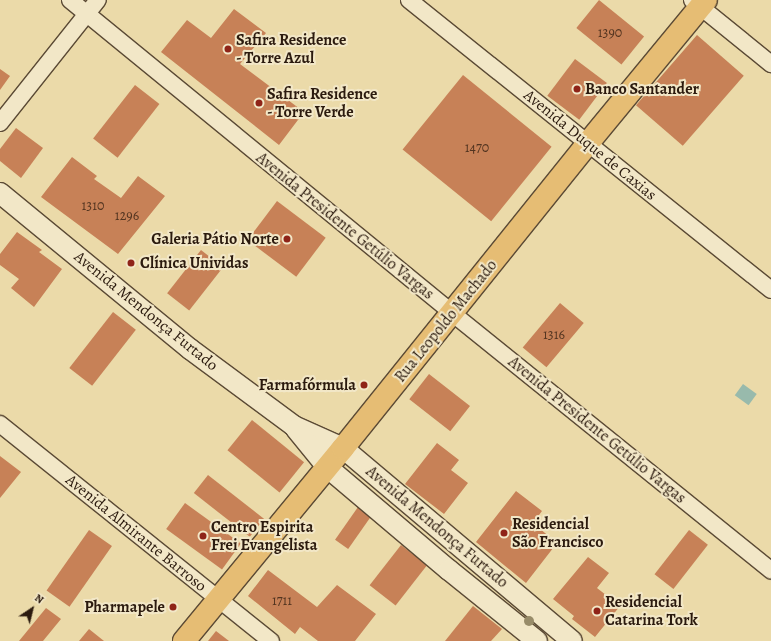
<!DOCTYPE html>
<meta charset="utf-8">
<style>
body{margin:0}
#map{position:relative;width:771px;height:641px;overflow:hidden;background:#ebdaa9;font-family:Alegreya,serif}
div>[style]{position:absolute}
.water>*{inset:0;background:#98baac;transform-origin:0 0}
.building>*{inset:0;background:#c78157;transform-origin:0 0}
.roads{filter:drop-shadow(1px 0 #5b4a35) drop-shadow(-1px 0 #5b4a35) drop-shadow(0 1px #5b4a35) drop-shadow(0 -1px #5b4a35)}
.minor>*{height:16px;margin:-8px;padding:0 8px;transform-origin:8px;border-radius:8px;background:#f2e7c7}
.tertiary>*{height:20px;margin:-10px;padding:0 10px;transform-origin:10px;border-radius:10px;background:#f2e7c7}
.primary>*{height:22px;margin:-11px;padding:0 11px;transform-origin:11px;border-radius:11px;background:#e6bd74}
.trees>*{width:10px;height:10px;margin:-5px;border-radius:50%;background:#988c69}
.dots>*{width:11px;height:11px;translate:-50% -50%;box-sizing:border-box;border:2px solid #f2e7c7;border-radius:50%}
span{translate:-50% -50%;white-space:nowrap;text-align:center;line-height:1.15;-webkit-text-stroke:4px #f2e7c7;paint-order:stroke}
.number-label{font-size:14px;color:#523420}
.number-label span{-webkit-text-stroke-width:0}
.poi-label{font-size:16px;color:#2b1a0e;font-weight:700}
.left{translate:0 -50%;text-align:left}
.right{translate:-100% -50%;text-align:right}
.street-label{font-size:16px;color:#2b1a0e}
.north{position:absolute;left:12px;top:589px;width:40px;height:40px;-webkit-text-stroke:3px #f2e7c7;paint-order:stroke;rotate:35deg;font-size:11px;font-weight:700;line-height:16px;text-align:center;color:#2b1a0e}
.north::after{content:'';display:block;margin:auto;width:14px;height:18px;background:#2b1a0e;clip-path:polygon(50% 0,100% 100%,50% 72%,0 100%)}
</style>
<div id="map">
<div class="water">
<div style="left:743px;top:384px;width:17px;height:14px;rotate:36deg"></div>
</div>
<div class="building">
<div style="left:599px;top:0;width:58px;height:36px;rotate:39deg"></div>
<div style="clip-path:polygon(234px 9px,266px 33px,240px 64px,304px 112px,279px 145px,161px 52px,187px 20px,211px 38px)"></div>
<div style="left:697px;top:35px;width:62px;height:93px;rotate:41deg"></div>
<div style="left:575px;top:59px;width:40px;height:46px;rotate:37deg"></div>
<div style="clip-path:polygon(0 69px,10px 76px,0 90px)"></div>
<div style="left:463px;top:75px;width:114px;height:96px;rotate:39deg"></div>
<div style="left:135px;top:85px;width:31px;height:68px;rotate:38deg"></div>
<div style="clip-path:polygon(16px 128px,43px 148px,21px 178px,0 161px,0 149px)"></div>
<div style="clip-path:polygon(72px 157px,97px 176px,94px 179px,121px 198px,138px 176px,165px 196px,118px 254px,41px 197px)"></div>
<div style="left:277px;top:201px;width:61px;height:49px;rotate:37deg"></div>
<div style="clip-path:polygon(17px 232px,42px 250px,39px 252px,62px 269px,34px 307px,11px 288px,19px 279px,0 265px,0 254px)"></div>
<div style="left:201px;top:250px;width:28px;height:55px;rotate:38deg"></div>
<div style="left:560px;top:303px;width:31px;height:58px;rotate:40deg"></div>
<div style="left:113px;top:312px;width:29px;height:71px;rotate:38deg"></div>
<div style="left:429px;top:374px;width:52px;height:32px;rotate:38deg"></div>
<div style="left:252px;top:420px;width:67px;height:39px;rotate:39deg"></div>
<div style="clip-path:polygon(437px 443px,459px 460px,451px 470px,468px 483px,444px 514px,405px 484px)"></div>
<div style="clip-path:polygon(0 456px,21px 472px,0 498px)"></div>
<div style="left:208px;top:475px;width:71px;height:23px;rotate:38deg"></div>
<div style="clip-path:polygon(516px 491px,542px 511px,533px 523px,557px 543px,526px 583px,476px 542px)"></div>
<div style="left:185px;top:503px;width:69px;height:32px;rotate:36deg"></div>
<div style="left:358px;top:507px;width:16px;height:40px;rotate:35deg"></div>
<div style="left:89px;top:530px;width:28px;height:74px;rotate:35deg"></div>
<div style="left:689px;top:530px;width:24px;height:56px;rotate:38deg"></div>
<div style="left:401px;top:545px;width:33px;height:51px;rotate:38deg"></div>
<div style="clip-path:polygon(588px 557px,609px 573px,597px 588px,620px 606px,595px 637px,572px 619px,574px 616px,553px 599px)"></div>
<div style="clip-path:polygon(268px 570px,317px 607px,337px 585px,376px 614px,355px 641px,318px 641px,300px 627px,295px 634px,248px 596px)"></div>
<div style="clip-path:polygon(473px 606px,502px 629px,491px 641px,445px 641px)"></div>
<div style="clip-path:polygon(46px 608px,61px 619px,43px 641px,19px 641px)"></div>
<div style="clip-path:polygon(89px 629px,104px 641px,79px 641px)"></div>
<div style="clip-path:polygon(216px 631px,229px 641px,208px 641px)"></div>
</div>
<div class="roads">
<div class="minor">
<div style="left:70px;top:0;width:494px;rotate:39.3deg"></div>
<div style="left:452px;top:313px;width:410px;rotate:38.9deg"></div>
<div style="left:409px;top:0;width:464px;rotate:38.7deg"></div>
<div style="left:692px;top:0;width:102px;rotate:39deg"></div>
<div style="left:0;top:123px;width:157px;rotate:-51.5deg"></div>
<div style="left:0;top:424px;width:347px;rotate:38.7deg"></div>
</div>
<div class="tertiary">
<div style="left:0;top:193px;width:246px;rotate:39.4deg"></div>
<div style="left:190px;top:349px;width:129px;rotate:36.5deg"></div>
<div style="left:294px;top:426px;width:54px;rotate:24.2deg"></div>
<div style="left:343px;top:448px;width:299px;rotate:40.1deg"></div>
<div style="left:296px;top:429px;width:49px;rotate:50.8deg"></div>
<div style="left:327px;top:467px;width:160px;rotate:40.2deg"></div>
<div style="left:449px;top:570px;width:113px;rotate:38.9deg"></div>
</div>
<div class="primary">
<div style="left:184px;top:641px;width:250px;rotate:-50.5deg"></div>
<div style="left:343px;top:448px;width:391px;rotate:-51.2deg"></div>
<div style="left:588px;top:143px;width:185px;rotate:-50.5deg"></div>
</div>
</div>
<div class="trees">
<div style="left:529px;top:621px"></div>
</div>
<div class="dots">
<div style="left:228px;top:49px;background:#8f2418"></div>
<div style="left:577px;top:89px;background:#8f2418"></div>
<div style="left:259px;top:103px;background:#8f2418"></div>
<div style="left:287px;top:239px;background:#8f2418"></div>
<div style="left:131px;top:263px;background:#8f2418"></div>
<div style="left:364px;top:385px;background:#8f2418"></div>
<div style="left:504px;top:533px;background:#8f2418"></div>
<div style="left:203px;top:536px;background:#8f2418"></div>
<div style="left:173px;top:607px;background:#8f2418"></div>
<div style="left:597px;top:611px;background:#8f2418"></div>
</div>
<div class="number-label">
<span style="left:610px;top:33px">1390</span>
<span style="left:477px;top:148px">1470</span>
<span style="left:93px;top:206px">1310</span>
<span style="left:127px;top:216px">1296</span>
<span style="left:554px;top:335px">1316</span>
<span style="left:282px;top:601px">1711</span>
</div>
<div class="poi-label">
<span class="left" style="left:236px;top:49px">Safira Residence<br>- Torre Azul</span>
<span class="left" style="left:585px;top:89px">Banco Santander</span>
<span class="left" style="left:267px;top:103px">Safira Residence<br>- Torre Verde</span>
<span class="right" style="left:279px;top:239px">Galeria Pátio Norte</span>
<span class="left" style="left:140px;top:263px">Clínica Unividas</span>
<span class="right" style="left:356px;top:385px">Farmafórmula</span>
<span class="left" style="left:512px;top:533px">Residencial<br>São Francisco</span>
<span class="left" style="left:211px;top:536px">Centro Espirita<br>Frei Evangelista</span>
<span class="left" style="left:605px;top:611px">Residencial<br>Catarina Tork</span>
<span class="right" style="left:165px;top:607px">Pharmapele</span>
</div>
<div class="street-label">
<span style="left:590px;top:145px;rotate:39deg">Avenida Duque de Caxias</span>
<span style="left:345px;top:226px;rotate:39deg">Avenida Presidente Getúlio Vargas</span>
<span style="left:146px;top:311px;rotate:39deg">Avenida Mendonça Furtado</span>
<span style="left:446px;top:321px;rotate:-51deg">Rua Leopoldo Machado</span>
<span style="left:597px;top:430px;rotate:39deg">Avenida Presidente Getúlio Vargas</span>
<span style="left:437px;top:527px;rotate:40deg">Avenida Mendonça Furtado</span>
<span style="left:136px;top:533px;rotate:39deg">Avenida Almirante Barroso</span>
</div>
<div class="north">N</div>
</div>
